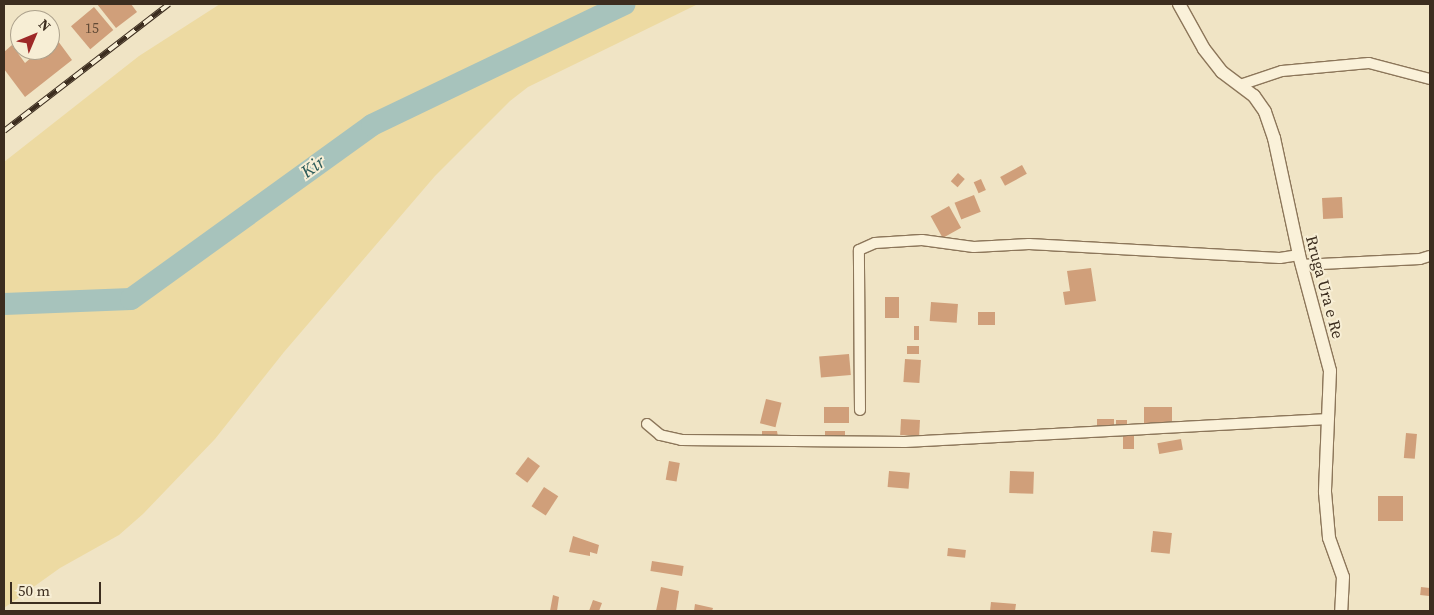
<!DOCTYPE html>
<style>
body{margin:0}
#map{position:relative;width:1434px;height:615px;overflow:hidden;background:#f0e4c5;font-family:"Source Serif 4",serif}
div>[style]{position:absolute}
.sand>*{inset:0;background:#eddaa2}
.river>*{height:22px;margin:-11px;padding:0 11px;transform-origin:11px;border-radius:11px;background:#a7c3bc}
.building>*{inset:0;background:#d09f7a;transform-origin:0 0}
.roads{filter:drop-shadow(1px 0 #8c765a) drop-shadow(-1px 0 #8c765a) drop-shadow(0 1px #8c765a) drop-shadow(0 -1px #8c765a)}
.minor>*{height:10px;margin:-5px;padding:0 5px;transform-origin:5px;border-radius:5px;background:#faf1d9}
.tertiary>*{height:12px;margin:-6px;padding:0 6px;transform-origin:6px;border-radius:6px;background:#faf1d9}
.rail>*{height:5.5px;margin-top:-2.75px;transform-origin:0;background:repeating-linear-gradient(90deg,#f7eed5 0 11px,#3c2d1f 0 22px);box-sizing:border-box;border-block:1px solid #3c2d1f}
span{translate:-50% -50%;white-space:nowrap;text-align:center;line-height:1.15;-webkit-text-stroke:4px #f7eed5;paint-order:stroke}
.number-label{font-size:14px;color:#614a36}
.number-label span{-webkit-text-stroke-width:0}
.street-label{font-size:16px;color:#3c2d1f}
.water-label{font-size:18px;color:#2d5c5a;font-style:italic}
.frame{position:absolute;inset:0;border:5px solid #3c2d1f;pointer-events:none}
.north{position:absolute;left:10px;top:10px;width:50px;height:50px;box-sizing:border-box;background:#f7eed5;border:1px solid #aca18c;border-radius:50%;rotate:45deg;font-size:14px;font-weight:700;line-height:20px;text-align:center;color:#3c2d1f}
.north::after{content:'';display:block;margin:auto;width:18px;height:22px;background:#9e2928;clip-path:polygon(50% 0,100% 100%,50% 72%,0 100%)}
.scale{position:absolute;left:10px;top:582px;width:91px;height:22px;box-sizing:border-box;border:2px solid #3c2d1f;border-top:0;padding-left:6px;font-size:15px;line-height:18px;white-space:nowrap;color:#3c2d1f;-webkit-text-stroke:4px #f7eed5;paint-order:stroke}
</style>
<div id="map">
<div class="sand">
<div style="clip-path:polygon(220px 4px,698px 4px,528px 87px,510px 101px,435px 176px,284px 352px,215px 439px,143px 514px,119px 535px,60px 568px,4px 608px,4px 162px,139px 56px)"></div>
</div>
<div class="river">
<div style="left:4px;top:304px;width:127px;rotate:-2.3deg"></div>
<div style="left:131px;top:299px;width:297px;rotate:-35.8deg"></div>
<div style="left:372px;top:125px;width:280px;rotate:-25.6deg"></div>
</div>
<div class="building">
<div style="clip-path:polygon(97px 4px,131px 4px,137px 12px,116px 28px)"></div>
<div style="left:94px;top:7px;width:30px;height:30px;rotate:50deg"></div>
<div style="clip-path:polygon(55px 37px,72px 60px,25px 97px,4px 69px,4px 52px,12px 45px,25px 63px,40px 50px,50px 50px,50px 41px)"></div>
<div style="left:1022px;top:165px;width:10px;height:25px;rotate:61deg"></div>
<div style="left:958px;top:173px;width:9px;height:11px;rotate:41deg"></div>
<div style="left:981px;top:179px;width:12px;height:8px;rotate:66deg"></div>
<div style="left:974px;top:195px;width:18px;height:21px;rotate:68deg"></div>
<div style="left:1342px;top:197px;width:21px;height:20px;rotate:87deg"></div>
<div style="left:949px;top:206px;width:25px;height:21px;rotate:61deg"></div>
<div style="clip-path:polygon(1091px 268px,1096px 301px,1065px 305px,1063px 292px,1070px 291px,1067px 271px)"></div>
<div style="left:885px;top:297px;width:14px;height:21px"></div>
<div style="left:931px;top:302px;width:27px;height:19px;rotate:4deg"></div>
<div style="left:978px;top:312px;width:17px;height:13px"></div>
<div style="left:914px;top:326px;width:5px;height:14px"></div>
<div style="left:907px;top:346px;width:12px;height:8px"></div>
<div style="left:849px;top:354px;width:21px;height:30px;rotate:85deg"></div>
<div style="left:905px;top:359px;width:16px;height:23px;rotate:4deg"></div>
<div style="left:766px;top:399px;width:16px;height:25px;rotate:14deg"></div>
<div style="left:824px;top:407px;width:25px;height:16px"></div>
<div style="left:1172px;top:407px;width:17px;height:28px;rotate:90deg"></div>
<div style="left:901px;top:419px;width:19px;height:16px;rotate:3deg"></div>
<div style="left:1114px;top:419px;width:10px;height:17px;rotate:90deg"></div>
<div style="left:1116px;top:420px;width:11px;height:7px"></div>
<div style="clip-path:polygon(762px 431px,777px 431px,778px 437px,762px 438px)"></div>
<div style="left:825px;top:431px;width:20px;height:7px"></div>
<div style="left:1134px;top:433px;width:16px;height:11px;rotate:90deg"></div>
<div style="left:1406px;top:433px;width:11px;height:25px;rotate:5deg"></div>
<div style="left:1181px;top:439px;width:11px;height:24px;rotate:80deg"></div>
<div style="left:528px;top:457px;width:15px;height:21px;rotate:37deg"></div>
<div style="left:669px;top:461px;width:11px;height:19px;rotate:10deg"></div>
<div style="left:889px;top:471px;width:21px;height:16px;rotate:5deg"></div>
<div style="left:1010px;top:471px;width:24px;height:22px;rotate:2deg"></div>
<div style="left:544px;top:487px;width:17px;height:23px;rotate:33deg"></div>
<div style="left:1378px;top:496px;width:25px;height:25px"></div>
<div style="left:1153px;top:531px;width:19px;height:21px;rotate:6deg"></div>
<div style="clip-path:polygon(573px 536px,599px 545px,597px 554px,590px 552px,590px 556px,569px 552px)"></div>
<div style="left:948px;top:548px;width:18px;height:8px;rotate:6deg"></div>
<div style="left:652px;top:561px;width:32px;height:10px;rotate:9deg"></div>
<div style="clip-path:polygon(661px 587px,679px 591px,676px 611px,656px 611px)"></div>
<div style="left:1421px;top:587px;width:9px;height:8px;rotate:6deg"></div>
<div style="clip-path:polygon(553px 595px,559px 597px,557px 611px,550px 611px)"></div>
<div style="clip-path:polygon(593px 600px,602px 603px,599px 611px,589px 611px)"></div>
<div style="clip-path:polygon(991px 602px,1016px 604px,1015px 611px,990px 611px)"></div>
<div style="clip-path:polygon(695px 604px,713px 608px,712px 611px,694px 611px)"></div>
</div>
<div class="roads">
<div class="minor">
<div style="left:1240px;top:85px;width:44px;rotate:-18.4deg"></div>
<div style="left:1282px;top:71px;width:87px;rotate:-5.3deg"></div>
<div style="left:1369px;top:63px;width:63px;rotate:14.7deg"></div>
<div style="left:1301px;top:265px;width:119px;rotate:-2.9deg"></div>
<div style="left:1420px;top:259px;width:10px;rotate:-17deg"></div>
<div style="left:860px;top:410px;width:160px;rotate:-90.4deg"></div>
<div style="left:859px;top:250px;width:17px;rotate:-24deg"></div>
<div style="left:875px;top:243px;width:47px;rotate:-3.7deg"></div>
<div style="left:922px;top:240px;width:52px;rotate:7.7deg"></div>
<div style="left:974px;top:247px;width:55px;rotate:-3.1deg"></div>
<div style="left:1029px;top:244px;width:251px;rotate:3.2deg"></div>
<div style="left:1280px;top:258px;width:19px;rotate:-9deg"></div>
<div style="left:647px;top:424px;width:17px;rotate:40deg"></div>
<div style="left:660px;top:435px;width:22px;rotate:13deg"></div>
<div style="left:681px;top:440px;width:224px;rotate:0.5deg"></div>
<div style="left:905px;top:442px;width:424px;rotate:-3.1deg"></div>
</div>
<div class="tertiary">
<div style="left:1179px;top:4px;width:51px;rotate:60.9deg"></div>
<div style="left:1204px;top:49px;width:29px;rotate:52deg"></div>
<div style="left:1222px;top:72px;width:40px;rotate:37deg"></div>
<div style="left:1254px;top:96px;width:19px;rotate:55deg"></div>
<div style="left:1265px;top:112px;width:28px;rotate:71deg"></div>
<div style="left:1274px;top:138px;width:120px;rotate:77.9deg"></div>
<div style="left:1299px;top:255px;width:120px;rotate:75deg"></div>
<div style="left:1330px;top:371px;width:121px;rotate:92.4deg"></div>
<div style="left:1325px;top:492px;width:46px;rotate:85deg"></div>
<div style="left:1329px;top:538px;width:41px;rotate:70.3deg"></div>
<div style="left:1343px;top:577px;width:34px;rotate:93deg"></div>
</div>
</div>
<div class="rail">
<div style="left:4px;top:131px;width:208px;rotate:-37.6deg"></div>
</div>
<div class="number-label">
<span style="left:92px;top:28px">15</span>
</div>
<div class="street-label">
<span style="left:1325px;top:287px;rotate:75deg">Rruga Ura e Re</span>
</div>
<div class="water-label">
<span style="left:313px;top:167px;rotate:-36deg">Kir</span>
</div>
<div class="frame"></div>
<div class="north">N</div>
<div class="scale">50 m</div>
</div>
